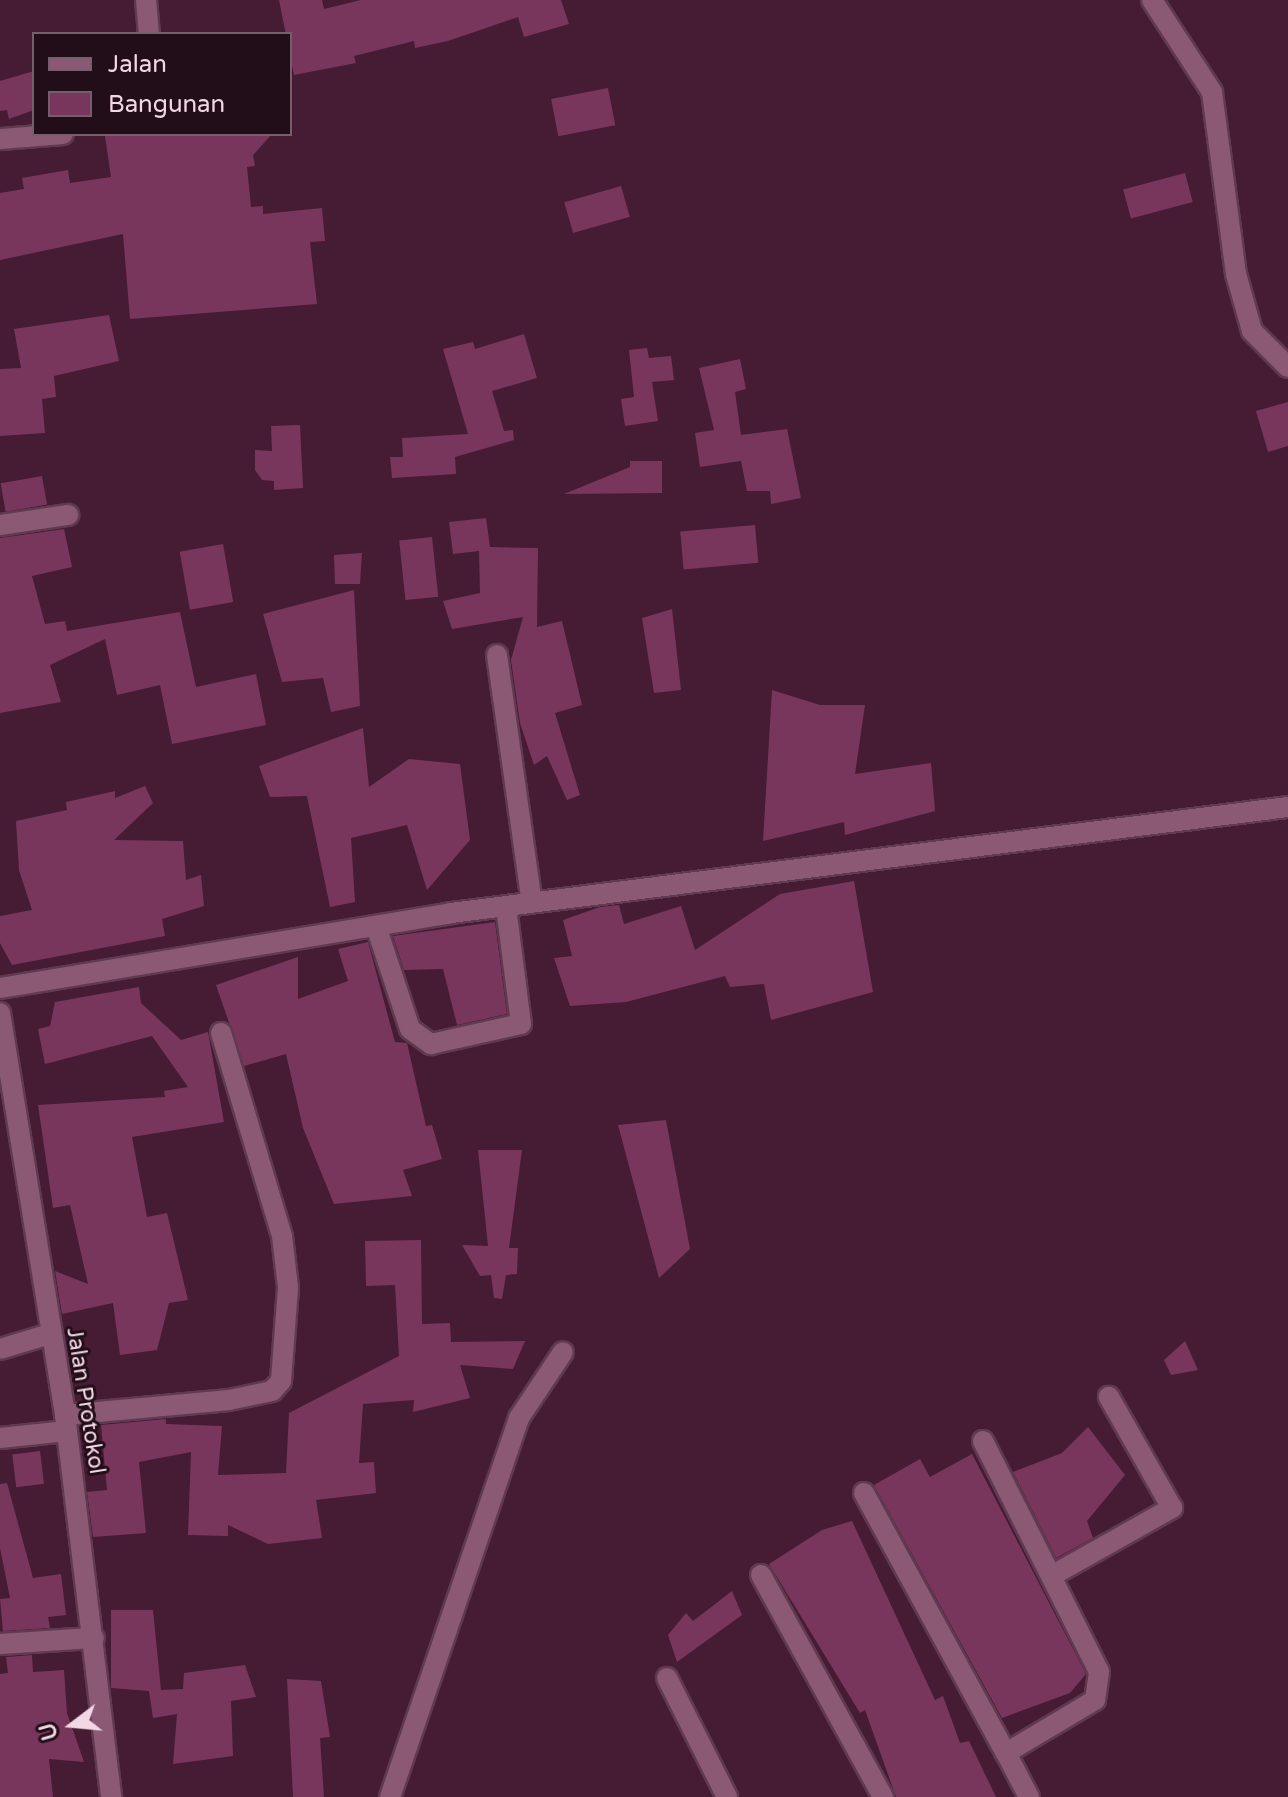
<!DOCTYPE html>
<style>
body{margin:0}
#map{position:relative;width:1288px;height:1797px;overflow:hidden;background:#461b34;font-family:"Varela Round",sans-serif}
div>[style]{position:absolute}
.building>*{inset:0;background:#79365c;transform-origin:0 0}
.roads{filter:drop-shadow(2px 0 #5f3a50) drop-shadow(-2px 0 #5f3a50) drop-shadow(0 2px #5f3a50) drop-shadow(0 -2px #5f3a50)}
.street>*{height:20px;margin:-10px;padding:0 10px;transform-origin:10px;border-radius:10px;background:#8b5973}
.secondary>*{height:20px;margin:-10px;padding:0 10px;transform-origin:10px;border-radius:10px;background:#8b5973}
span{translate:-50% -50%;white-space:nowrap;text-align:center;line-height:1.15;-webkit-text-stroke:6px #210e18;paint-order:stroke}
.street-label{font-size:22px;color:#f4d7e5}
.legend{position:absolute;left:32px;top:32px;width:260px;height:104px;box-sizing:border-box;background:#210e18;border:2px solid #755e6a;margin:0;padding:10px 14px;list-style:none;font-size:24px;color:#f4d7e5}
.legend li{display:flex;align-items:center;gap:16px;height:40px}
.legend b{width:40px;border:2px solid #755e6a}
.north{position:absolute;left:32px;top:1685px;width:80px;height:80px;-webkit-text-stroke:6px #210e18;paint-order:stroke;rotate:254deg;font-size:22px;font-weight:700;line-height:32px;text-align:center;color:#f4d7e5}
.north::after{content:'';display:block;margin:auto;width:28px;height:36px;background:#f4d7e5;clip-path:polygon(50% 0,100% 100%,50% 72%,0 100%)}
</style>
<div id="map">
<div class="building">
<div style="clip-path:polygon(279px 0,322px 0,324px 9px,361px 0,561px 0,569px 24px,524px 37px,518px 17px,448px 41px,415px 48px,414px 41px,354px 56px,356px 63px,294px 75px)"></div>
<div style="clip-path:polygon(34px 71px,34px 110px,9px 119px,7px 110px,0 111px,0 81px)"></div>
<div style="left:608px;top:88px;width:38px;height:58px;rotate:79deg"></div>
<div style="clip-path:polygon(272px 134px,253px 155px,255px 166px,247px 167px,251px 207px,263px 206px,263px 214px,322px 208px,325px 241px,310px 242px,317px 304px,130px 319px,123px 234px,0 260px,0 193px,24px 189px,22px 178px,68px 170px,70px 183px,111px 177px,105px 136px)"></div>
<div style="left:1185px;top:173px;width:30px;height:64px;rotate:75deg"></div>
<div style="left:621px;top:186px;width:32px;height:59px;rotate:74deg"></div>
<div style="clip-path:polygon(109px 315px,119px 361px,54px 376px,56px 397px,42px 399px,45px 433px,0 436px,0 369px,21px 368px,14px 329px)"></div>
<div style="clip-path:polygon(524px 334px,537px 378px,492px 391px,504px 431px,513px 430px,514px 440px,455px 457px,456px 474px,392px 478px,390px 457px,403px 457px,402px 438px,468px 434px,443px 349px,473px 342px,475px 349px)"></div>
<div style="clip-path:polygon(647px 348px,649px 358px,671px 356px,674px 380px,652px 382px,658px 421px,625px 426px,621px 399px,634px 397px,629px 350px)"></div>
<div style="clip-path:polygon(740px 359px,746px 389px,735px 392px,741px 435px,787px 429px,801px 498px,771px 504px,770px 491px,747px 491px,741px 461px,700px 467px,695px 433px,714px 430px,699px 368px)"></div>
<div style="clip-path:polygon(1288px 402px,1288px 446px,1268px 452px,1256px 411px)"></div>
<div style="clip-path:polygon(300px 425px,303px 488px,274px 490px,274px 481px,262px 480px,255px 470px,255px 450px,272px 451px,271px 426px)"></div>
<div style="clip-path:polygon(630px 461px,662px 461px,662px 493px,564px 494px,630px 467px)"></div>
<div style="left:42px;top:476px;width:29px;height:42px;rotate:80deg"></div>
<div style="clip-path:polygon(486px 518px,490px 547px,538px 548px,537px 627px,562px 621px,582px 705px,555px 713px,580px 795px,567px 800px,547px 756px,534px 765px,520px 723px,511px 660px,523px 617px,452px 629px,443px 601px,480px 593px,479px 551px,453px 554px,449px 522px)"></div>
<div style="left:755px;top:525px;width:38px;height:75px;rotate:85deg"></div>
<div style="clip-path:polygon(64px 529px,72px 567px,32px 576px,45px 624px,65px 621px,67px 631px,180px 612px,196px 687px,256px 674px,266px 725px,172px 744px,160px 685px,117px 695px,105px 639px,50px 665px,61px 702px,0 713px,0 538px)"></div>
<div style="left:432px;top:537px;width:60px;height:33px;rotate:84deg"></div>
<div style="left:223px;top:544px;width:59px;height:44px;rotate:80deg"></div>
<div style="clip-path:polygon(362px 553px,360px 584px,335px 584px,334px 555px)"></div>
<div style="clip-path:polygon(354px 590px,360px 706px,331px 712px,323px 678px,282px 682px,263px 614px)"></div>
<div style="clip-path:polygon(672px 609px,681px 690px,654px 693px,642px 618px)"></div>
<div style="clip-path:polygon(772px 690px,820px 705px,865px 705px,855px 774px,931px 763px,935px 811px,845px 835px,844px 822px,763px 841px)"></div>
<div style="clip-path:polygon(363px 728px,369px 787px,409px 759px,460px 764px,470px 840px,427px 890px,407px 825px,351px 838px,355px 902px,330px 907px,307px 796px,270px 797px,259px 766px)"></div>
<div style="clip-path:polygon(145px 786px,153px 803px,114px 840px,183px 841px,186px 880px,201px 875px,204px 906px,162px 919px,165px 936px,12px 965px,0 943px,0 916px,32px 910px,19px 870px,16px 821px,67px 810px,66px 802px,115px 791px,115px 798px)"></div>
<div style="clip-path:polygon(854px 881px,873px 992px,771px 1020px,764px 984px,730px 987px,725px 976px,626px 1002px,570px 1006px,554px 958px,572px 956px,563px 920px,600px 907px,619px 905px,624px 924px,681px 906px,695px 950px,780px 894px)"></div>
<div style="clip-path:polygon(495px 922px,507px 1014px,457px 1025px,443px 969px,404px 970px,393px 936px)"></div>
<div style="clip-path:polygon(368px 942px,395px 1042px,407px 1043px,426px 1126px,432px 1125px,442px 1159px,403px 1170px,412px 1196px,334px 1204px,303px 1128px,286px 1054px,244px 1066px,216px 985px,298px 957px,298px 999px,348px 981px,338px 949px)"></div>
<div style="clip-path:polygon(139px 987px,141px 1003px,181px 1040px,208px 1032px,224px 1122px,132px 1137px,147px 1217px,167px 1213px,188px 1300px,169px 1303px,157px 1350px,120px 1355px,113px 1303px,62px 1314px,55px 1271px,88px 1284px,70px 1205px,53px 1208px,38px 1105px,165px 1097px,164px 1091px,188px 1087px,152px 1036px,45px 1064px,38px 1029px,50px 1026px,55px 1002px)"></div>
<div style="clip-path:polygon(666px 1120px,690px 1249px,659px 1278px,618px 1125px)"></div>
<div style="clip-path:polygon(478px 1150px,522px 1150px,509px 1248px,518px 1248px,517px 1274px,506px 1275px,502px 1299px,494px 1298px,491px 1275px,480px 1276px,462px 1245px,488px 1246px)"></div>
<div style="clip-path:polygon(421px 1240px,422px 1324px,450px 1323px,451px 1342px,525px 1341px,513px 1369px,460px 1365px,470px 1398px,413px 1412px,414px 1400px,363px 1404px,359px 1463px,374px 1462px,376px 1493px,316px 1500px,322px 1538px,268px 1544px,228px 1525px,228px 1536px,188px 1535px,191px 1452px,139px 1462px,146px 1533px,93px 1537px,87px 1492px,107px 1490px,101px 1425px,166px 1419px,166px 1424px,222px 1426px,218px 1475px,286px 1473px,289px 1413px,399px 1356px,395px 1285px,366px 1286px,365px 1241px)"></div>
<div style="clip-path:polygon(1185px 1341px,1198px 1370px,1171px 1375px,1164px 1360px)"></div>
<div style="clip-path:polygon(1088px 1427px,1125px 1475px,1087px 1521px,1093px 1538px,1056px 1558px,1013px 1472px,1062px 1453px)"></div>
<div style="left:40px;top:1451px;width:33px;height:28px;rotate:83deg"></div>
<div style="clip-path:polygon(972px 1454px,1086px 1674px,1070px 1693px,1002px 1718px,874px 1485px,920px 1459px,930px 1477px)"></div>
<div style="clip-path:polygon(7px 1483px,33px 1578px,61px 1574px,66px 1615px,48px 1617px,50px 1628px,3px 1631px,0 1599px,10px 1598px,0 1548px,0 1484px)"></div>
<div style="clip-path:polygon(852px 1521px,935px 1700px,943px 1696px,960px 1743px,969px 1741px,996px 1797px,896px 1797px,865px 1710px,860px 1713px,769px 1564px,822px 1530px)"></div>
<div style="clip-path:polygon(732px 1591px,742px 1615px,677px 1662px,668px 1635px,686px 1613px,693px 1621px)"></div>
<div style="clip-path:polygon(111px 1610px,153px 1610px,161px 1690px,183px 1689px,184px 1673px,245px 1665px,256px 1697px,231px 1701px,233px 1756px,173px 1764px,177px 1714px,153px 1718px,149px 1691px,111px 1688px)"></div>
<div style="clip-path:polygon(32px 1655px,33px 1672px,64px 1670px,67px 1713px,84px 1762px,49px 1759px,53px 1797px,0 1797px,0 1674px,8px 1673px,6px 1657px)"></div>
<div style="clip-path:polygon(287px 1679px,321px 1681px,330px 1737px,320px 1738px,324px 1797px,293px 1797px)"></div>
</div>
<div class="roads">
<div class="street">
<div style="left:146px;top:0;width:34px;rotate:85deg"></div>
<div style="left:1152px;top:0;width:110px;rotate:56.9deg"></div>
<div style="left:1212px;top:92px;width:184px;rotate:82.5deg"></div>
<div style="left:1236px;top:274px;width:59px;rotate:74.3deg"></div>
<div style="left:1252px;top:331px;width:51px;rotate:45deg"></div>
<div style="left:0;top:139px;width:63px;rotate:-4.5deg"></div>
<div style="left:0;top:525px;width:69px;rotate:-8.4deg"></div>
<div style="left:497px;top:655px;width:250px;rotate:82deg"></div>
<div style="left:376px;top:926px;width:108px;rotate:71.7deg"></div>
<div style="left:410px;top:1029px;width:26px;rotate:36deg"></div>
<div style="left:431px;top:1044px;width:92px;rotate:-12.5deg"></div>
<div style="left:521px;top:1024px;width:118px;rotate:-97.3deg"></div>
<div style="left:0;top:988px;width:457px;rotate:-9.4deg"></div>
<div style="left:451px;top:913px;width:844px;rotate:-7.22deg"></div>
<div style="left:0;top:1349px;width:52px;rotate:-16.7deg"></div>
<div style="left:65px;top:1415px;width:165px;rotate:-5.2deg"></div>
<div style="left:229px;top:1400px;width:44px;rotate:-11.8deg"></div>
<div style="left:272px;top:1391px;width:13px;rotate:-48deg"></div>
<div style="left:281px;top:1381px;width:94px;rotate:-85.7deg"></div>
<div style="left:288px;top:1287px;width:51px;rotate:-96.7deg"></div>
<div style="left:282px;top:1236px;width:212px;rotate:-106.7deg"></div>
<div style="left:0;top:1438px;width:67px;rotate:-6deg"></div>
<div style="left:983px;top:1441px;width:258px;rotate:63.3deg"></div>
<div style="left:1099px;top:1672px;width:28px;rotate:98deg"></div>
<div style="left:1095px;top:1700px;width:104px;rotate:149.2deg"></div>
<div style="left:1006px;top:1753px;width:50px;rotate:62.4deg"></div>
<div style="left:864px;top:1493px;width:296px;rotate:61.4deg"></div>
<div style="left:761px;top:1575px;width:253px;rotate:61.2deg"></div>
<div style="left:1053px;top:1575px;width:137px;rotate:-29.4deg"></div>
<div style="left:1172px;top:1508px;width:128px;rotate:-119.6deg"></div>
<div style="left:0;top:1644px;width:94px;rotate:-3.7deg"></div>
<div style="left:667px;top:1678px;width:133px;rotate:63.2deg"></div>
<div style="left:390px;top:1797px;width:400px;rotate:-71.2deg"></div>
<div style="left:519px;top:1418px;width:79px;rotate:-56.3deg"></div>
</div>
<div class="secondary">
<div style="left:0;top:1013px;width:407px;rotate:80.8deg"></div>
<div style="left:65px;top:1415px;width:385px;rotate:83.1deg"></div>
</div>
</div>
<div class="street-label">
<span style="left:85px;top:1401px;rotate:81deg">Jalan Protokol</span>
</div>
<ul class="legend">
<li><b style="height:10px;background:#8b5973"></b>Jalan</li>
<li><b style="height:22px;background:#79365c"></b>Bangunan</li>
</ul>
<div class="north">U</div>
</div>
